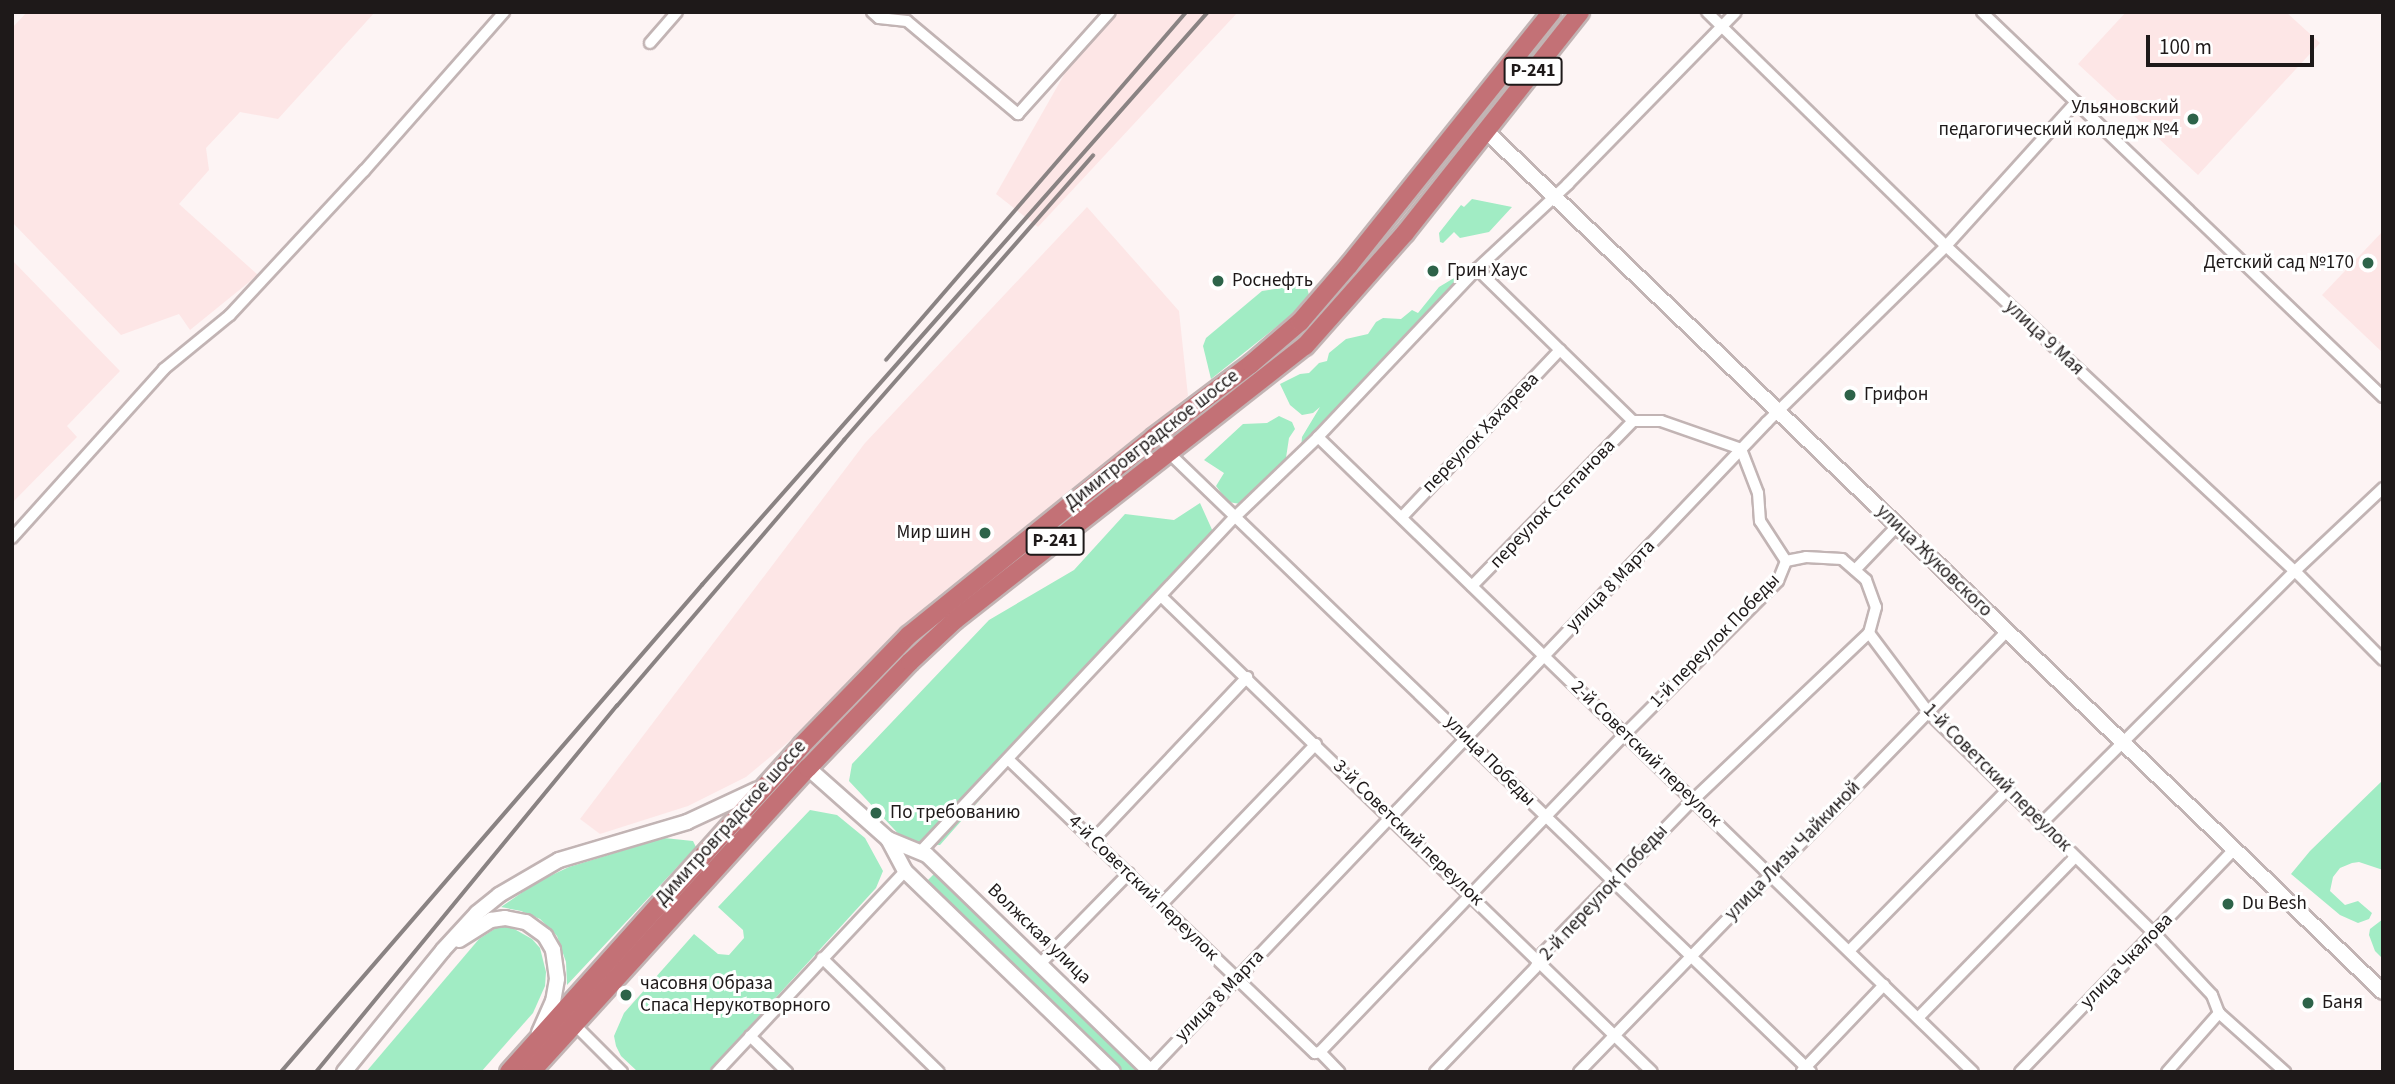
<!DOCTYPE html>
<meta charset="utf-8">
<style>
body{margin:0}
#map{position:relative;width:2395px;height:1084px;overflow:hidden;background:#fdf4f4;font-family:"Source Sans 3",sans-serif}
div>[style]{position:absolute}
.built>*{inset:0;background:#fde6e6}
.green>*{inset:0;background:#a1ecc4}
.roads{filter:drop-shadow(2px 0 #c2b4b4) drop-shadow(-2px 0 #c2b4b4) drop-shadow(0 2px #c2b4b4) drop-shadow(0 -2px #c2b4b4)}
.street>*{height:10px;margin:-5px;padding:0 5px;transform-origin:5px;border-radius:5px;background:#fff}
.secondary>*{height:14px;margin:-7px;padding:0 7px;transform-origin:7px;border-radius:7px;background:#fff}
.highway>*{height:18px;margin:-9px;padding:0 9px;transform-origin:9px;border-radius:9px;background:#c37176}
.rail>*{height:3.5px;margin:-1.75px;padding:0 1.75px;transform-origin:1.75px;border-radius:1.75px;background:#8a8383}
.dots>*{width:19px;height:19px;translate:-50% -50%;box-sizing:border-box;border:4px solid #fff;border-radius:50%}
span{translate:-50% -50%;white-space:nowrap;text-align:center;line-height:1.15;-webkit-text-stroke:6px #fff;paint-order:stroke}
.shield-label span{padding:2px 5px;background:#fff;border:2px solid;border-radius:5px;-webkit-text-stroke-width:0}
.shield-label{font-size:18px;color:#1e1919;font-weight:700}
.poi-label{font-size:19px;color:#1e1919}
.right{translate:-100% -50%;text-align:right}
.left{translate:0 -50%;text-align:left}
.street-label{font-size:19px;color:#1e1919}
.frame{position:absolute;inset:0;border:14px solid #1e1919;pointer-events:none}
.scale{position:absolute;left:2146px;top:35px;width:168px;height:32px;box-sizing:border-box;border:4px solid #1e1919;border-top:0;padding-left:9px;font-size:21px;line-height:24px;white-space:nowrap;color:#1e1919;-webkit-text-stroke:5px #fff;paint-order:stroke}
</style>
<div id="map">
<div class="built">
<div style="clip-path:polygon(27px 12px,375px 12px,278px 119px,240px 112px,206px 148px,209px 170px,179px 204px,258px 275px,190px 330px,179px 314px,121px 335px,12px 222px,12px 28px)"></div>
<div style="clip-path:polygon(1113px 12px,1238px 12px,1038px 227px,996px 194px,1073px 59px)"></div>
<div style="clip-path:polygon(2126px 12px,2286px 12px,2320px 43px,2198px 175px,2078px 64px)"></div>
<div style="clip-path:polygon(1087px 207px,1179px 311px,1188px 396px,931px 602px,787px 743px,746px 777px,688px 806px,600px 834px,580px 819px,865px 443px)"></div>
<div style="clip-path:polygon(2383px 231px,2383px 353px,2322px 295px)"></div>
<div style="clip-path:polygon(12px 260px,120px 371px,67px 426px,77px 437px,12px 503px)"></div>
</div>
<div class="green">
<div style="clip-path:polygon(1472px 199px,1512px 207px,1489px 232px,1460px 238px,1454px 232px,1443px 243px,1440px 242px,1439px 233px,1461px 205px,1464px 207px)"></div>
<div style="clip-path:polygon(1454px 278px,1460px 280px,1459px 289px,1438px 318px,1370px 391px,1301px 449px,1302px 437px,1320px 407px,1313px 413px,1302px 415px,1290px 405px,1280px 384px,1300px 374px,1309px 373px,1319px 363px,1327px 361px,1329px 353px,1346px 339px,1368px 334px,1376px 322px,1383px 318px,1401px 319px,1412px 310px,1418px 313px,1439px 287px)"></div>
<div style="clip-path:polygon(1306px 284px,1309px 295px,1294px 313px,1211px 379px,1203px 346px,1206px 338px,1262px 291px)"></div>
<div style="clip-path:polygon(1279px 416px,1292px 422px,1295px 429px,1289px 438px,1284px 471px,1247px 505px,1228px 502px,1216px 486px,1224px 473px,1204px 460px,1243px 424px,1267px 423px)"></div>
<div style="clip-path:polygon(1200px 503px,1214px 534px,940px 845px,907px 843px,849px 781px,852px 764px,989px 620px,1074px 570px,1125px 514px,1174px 520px)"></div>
<div style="clip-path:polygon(2383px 780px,2383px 870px,2359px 862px,2352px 863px,2340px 868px,2333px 877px,2330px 891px,2345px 905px,2358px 901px,2372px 913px,2369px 919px,2358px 923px,2340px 915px,2291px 874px,2310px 851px)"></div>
<div style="clip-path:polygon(810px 810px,837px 815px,865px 838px,883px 871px,876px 888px,708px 1072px,638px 1072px,621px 1056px,616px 1046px,614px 1036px,624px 1013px,694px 934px,718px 954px,729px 955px,744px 938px,743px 930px,718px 907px)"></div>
<div style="clip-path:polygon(664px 838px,693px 841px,696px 847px,567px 985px,566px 962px,557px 936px,540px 919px,521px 911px,501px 907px,537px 882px,569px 867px)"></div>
<div style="clip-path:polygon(936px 872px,1140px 1070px,1138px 1072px,1124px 1072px,926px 882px)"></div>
<div style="clip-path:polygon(2383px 919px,2383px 959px,2375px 951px,2369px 935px,2370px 929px)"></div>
<div style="clip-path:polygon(509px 926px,532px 939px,540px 948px,546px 972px,545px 986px,533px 1013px,481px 1072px,366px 1072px,479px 939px,496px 928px)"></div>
</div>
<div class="roads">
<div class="street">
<div style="left:872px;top:12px;width:9px;rotate:41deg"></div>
<div style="left:879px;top:18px;width:28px;rotate:6deg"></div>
<div style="left:907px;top:21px;width:145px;rotate:40deg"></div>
<div style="left:1018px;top:114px;width:137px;rotate:-48deg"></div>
<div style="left:1707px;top:12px;width:334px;rotate:44.4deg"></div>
<div style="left:1946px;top:246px;width:477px;rotate:43deg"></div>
<div style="left:2295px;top:571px;width:125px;rotate:45.3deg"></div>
<div style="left:1982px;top:12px;width:556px;rotate:43.83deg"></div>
<div style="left:650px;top:43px;width:41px;rotate:-48.9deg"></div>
<div style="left:1477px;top:269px;width:218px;rotate:44.3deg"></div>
<div style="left:1633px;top:421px;width:28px"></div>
<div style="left:1661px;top:421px;width:85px;rotate:19.3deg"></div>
<div style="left:1741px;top:449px;width:47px;rotate:68.9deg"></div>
<div style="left:1758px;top:493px;width:28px;rotate:86deg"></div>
<div style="left:1760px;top:521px;width:48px;rotate:57deg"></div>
<div style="left:1786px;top:561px;width:20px;rotate:-11deg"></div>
<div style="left:1806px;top:557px;width:36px;rotate:3deg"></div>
<div style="left:1842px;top:559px;width:32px;rotate:41deg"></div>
<div style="left:1866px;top:580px;width:29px;rotate:70deg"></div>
<div style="left:1876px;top:607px;width:27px;rotate:105deg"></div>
<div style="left:1869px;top:633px;width:100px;rotate:53.1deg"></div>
<div style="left:1929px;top:713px;width:315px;rotate:44.4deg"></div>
<div style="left:2154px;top:933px;width:85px;rotate:46.9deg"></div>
<div style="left:2212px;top:995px;width:19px;rotate:69deg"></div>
<div style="left:2219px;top:1013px;width:89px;rotate:41.8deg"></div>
<div style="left:1318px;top:437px;width:912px;rotate:44.11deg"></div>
<div style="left:1168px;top:452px;width:893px;rotate:43.96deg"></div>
<div style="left:1402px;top:517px;width:230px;rotate:-46.6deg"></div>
<div style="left:12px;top:538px;width:227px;rotate:-48deg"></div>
<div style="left:164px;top:369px;width:85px;rotate:-39.3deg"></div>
<div style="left:230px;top:315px;width:197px;rotate:-47.1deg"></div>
<div style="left:364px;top:171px;width:212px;rotate:-48.6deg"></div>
<div style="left:1855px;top:570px;width:61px;rotate:-46.3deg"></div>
<div style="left:1472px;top:586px;width:231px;rotate:-45.7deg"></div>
<div style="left:1162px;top:597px;width:682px;rotate:44.11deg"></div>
<div style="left:1008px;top:759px;width:425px;rotate:43.8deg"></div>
<div style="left:1315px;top:1053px;width:5px;rotate:-11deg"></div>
<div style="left:1320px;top:1052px;width:28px;rotate:46deg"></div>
<div style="left:2041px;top:824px;width:359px;rotate:-44.9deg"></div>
<div style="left:2295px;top:571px;width:121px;rotate:-43.3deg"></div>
<div style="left:1094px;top:839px;width:223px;rotate:-46.6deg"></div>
<div style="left:920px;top:852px;width:460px;rotate:-46.8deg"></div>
<div style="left:1235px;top:517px;width:115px;rotate:-43.9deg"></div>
<div style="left:1318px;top:437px;width:231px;rotate:-46.6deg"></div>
<div style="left:1477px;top:269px;width:125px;rotate:-43deg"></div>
<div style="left:1568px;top:184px;width:240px;rotate:-45.7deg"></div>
<div style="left:1162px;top:904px;width:222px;rotate:-46.1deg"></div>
<div style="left:1849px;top:951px;width:226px;rotate:-45.5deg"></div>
<div style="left:822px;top:958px;width:163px;rotate:44.3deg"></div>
<div style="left:1040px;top:964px;width:127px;rotate:-45.6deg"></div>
<div style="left:1918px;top:1018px;width:225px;rotate:-45.7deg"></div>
<div style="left:574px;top:1024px;width:68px;rotate:45deg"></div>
<div style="left:750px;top:1036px;width:52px;rotate:44.2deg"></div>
<div style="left:1320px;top:1052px;width:441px;rotate:-46.2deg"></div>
<div style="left:1625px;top:734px;width:216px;rotate:-45deg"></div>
<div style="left:1778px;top:581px;width:22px;rotate:-68deg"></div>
<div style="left:1802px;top:1071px;width:119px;rotate:-46.4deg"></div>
<div style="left:717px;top:1072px;width:275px;rotate:-46.9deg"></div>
<div style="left:1148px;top:1072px;width:898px;rotate:-46.4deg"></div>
<div style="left:1767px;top:422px;width:251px;rotate:-44.5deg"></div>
<div style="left:1946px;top:246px;width:194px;rotate:-47.9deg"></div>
<div style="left:1435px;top:1072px;width:144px;rotate:-46.1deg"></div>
<div style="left:1535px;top:968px;width:17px;rotate:-62deg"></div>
<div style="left:1543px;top:953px;width:214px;rotate:-45.6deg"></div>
<div style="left:1693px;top:800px;width:243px;rotate:-43.5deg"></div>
<div style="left:1579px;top:1072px;width:615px;rotate:-45.86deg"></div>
<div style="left:2020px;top:1072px;width:308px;rotate:-46.1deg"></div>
<div style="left:2167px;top:1072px;width:79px;rotate:-48.6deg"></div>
</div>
<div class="secondary">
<div style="left:1486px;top:131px;width:1243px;rotate:43.83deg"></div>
<div style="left:808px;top:768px;width:107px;rotate:41.6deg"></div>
<div style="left:888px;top:839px;width:42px;rotate:22.3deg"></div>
<div style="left:927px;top:855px;width:312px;rotate:44.1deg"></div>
<div style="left:888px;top:839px;width:36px;rotate:62deg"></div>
<div style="left:905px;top:871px;width:289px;rotate:44deg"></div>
<div style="left:459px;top:940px;width:38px;rotate:-32deg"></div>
<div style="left:491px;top:920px;width:14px;rotate:-8deg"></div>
<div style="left:505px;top:918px;width:21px;rotate:11deg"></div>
<div style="left:526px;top:922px;width:24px;rotate:36deg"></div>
<div style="left:545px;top:936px;width:16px;rotate:60deg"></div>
<div style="left:553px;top:950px;width:29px;rotate:82deg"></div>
<div style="left:557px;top:979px;width:22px;rotate:100deg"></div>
<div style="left:553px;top:1001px;width:35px;rotate:114deg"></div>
<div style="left:344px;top:1072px;width:157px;rotate:-50.9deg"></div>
<div style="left:443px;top:950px;width:50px;rotate:-47.4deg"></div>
<div style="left:477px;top:913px;width:28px;rotate:-39deg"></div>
<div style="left:499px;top:895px;width:69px;rotate:-30.3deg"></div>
<div style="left:559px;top:860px;width:134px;rotate:-16.5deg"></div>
<div style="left:687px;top:822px;width:78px;rotate:-24.9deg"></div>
</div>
<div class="highway">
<div style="left:509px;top:1072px;width:439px;rotate:-48.1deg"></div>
<div style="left:802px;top:745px;width:153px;rotate:-45.8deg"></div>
<div style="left:909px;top:635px;width:314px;rotate:-38.9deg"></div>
<div style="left:1153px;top:438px;width:123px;rotate:-37.1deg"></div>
<div style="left:1251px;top:364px;width:65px;rotate:-40.6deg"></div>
<div style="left:1300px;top:322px;width:75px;rotate:-49.3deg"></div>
<div style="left:1349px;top:265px;width:324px;rotate:-51.3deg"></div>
<div style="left:531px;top:1072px;width:411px;rotate:-47.7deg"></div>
<div style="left:808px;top:768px;width:147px;rotate:-46.1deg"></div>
<div style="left:910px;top:662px;width:62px;rotate:-43deg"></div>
<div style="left:955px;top:620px;width:444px;rotate:-38.1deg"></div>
<div style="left:1305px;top:346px;width:151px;rotate:-48.5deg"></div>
<div style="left:1405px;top:233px;width:282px;rotate:-51.6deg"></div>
</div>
</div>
<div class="rail">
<div style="left:886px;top:360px;width:459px;rotate:-49.2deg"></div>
<div style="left:281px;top:1072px;width:644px;rotate:-49.16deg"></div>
<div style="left:702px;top:585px;width:764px;rotate:-48.55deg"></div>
<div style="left:316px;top:1072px;width:474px;rotate:-50.6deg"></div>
<div style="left:617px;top:706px;width:350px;rotate:-49.5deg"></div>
<div style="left:844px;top:440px;width:378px;rotate:-48.8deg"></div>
</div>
<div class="dots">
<div style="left:2193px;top:119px;background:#2d6349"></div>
<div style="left:2368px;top:263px;background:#2d6349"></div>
<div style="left:1433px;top:271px;background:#2d6349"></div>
<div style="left:1218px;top:281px;background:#2d6349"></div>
<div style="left:1850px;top:395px;background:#2d6349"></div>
<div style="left:985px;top:533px;background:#2d6349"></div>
<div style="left:876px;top:813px;background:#2d6349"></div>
<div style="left:2228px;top:904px;background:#2d6349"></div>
<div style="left:626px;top:995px;background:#2d6349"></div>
<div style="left:2308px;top:1003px;background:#2d6349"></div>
</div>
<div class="shield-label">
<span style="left:1533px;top:71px">Р-241</span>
<span style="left:1055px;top:541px">Р-241</span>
</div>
<div class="poi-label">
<span class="right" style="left:2179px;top:119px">Ульяновский<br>педагогический колледж №4</span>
<span class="right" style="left:2354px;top:263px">Детский сад №170</span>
<span class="left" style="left:1447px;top:271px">Грин Хаус</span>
<span class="left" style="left:1232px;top:281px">Роснефть</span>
<span class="left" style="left:1864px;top:395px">Грифон</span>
<span class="right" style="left:971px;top:533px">Мир шин</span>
<span class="left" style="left:890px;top:813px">По требованию</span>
<span class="left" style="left:2242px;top:904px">Du Besh</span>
<span class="left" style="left:640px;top:995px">часовня Образа<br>Спаса Нерукотворного</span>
<span class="left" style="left:2322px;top:1003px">Баня</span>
</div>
<div class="street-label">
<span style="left:2044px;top:338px;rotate:43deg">улица 9 Мая</span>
<span style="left:1481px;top:433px;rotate:-46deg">переулок Хахарева</span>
<span style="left:1152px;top:440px;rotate:-38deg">Димитровградское шоссе</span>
<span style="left:1553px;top:504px;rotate:-46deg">переулок Степанова</span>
<span style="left:1934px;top:561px;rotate:44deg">улица Жуковского</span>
<span style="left:1611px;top:586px;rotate:-46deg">улица 8 Марта</span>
<span style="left:1715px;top:641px;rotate:-46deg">1-й переулок Победы</span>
<span style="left:1646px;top:754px;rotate:44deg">2-й Советский переулок</span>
<span style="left:1490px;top:761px;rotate:45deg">улица Победы</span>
<span style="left:1997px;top:778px;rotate:45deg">1-й Советский переулок</span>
<span style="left:731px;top:823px;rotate:-48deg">Димитровградское шоссе</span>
<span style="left:1408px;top:833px;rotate:44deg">3-й Советский переулок</span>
<span style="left:1793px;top:851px;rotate:-46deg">улица Лизы Чайкиной</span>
<span style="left:1143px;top:888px;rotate:44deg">4-й Советский переулок</span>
<span style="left:1604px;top:893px;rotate:-47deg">2-й переулок Победы</span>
<span style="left:1039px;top:934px;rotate:44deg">Волжская улица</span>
<span style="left:2127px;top:961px;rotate:-46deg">улица Чкалова</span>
<span style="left:1220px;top:996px;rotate:-46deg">улица 8 Марта</span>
</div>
<div class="frame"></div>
<div class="scale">100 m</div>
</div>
